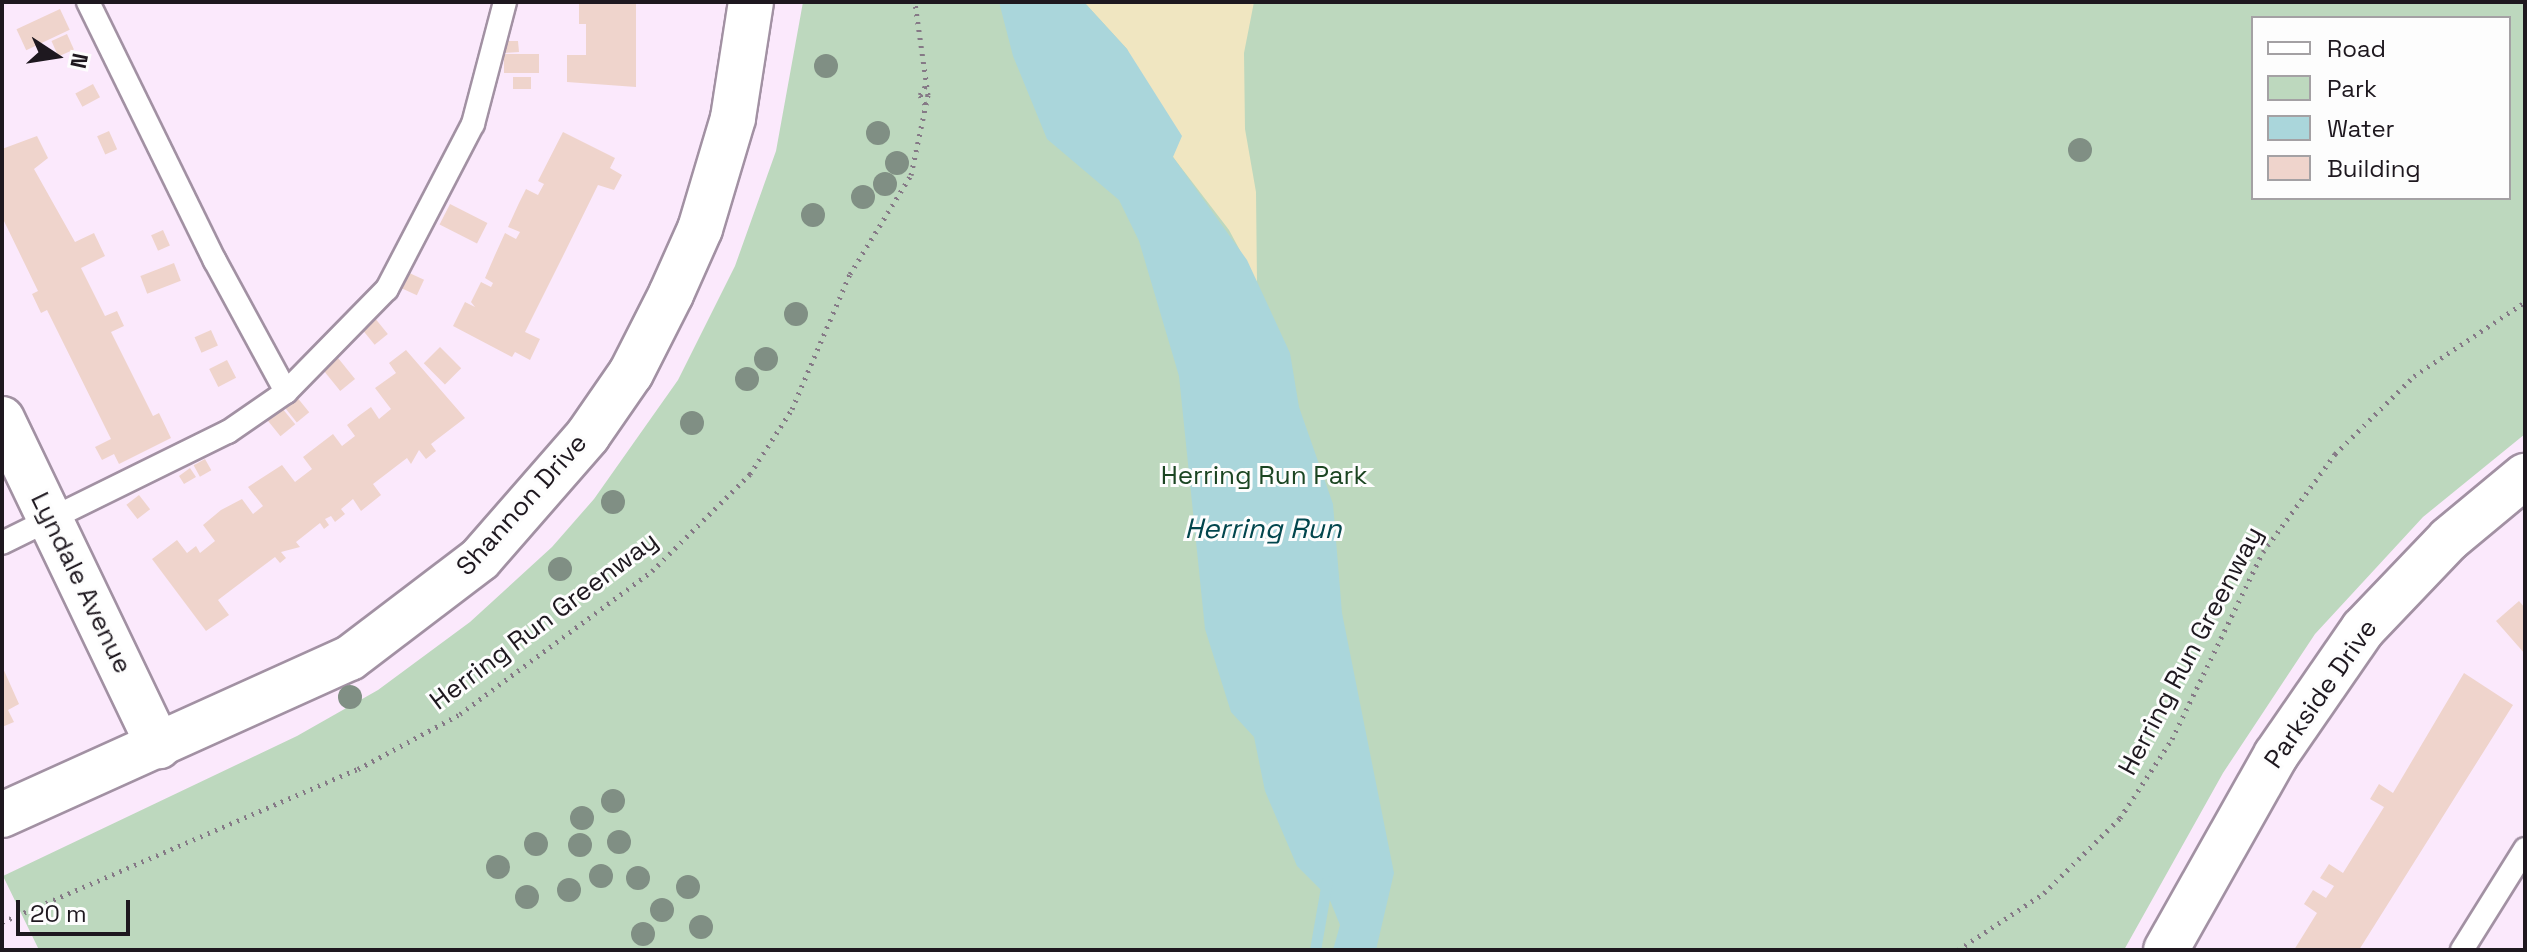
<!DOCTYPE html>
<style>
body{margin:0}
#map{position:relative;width:2527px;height:952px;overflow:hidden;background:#fbe9fc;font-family:"Space Grotesk",sans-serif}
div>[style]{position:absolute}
.green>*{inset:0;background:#bdd8be}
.sand>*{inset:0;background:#f0e6c1}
.water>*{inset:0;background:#aad6db}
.stream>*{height:11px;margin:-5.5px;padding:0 5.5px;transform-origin:5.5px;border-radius:5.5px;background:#aad6db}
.building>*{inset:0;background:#efd4cc;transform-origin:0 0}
.path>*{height:5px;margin-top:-2.5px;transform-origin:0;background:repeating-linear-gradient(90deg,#857986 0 2px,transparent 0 8px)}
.roads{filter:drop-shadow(2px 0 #a291a3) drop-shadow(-2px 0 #a291a3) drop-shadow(0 2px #a291a3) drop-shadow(0 -2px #a291a3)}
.service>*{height:22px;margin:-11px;padding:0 11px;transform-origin:11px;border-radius:11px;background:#fff}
.minor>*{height:44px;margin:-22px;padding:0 22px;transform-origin:22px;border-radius:22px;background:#fff}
.trees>*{width:24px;height:24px;margin:-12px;border-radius:50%;background:#808f84}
span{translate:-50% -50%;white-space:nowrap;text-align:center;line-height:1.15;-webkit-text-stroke:6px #fdfdfd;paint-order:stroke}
.park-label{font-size:26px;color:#1b4522}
.street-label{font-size:26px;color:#1e181f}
.water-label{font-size:28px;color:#02464d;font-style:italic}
.frame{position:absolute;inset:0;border:4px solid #1e181f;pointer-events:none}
.legend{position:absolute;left:2251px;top:16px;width:260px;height:184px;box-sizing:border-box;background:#fdfdfd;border:2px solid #a4a1a4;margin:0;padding:10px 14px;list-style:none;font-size:24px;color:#1e181f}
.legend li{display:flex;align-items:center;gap:16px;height:40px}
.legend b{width:40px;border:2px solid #a4a1a4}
.north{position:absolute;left:16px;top:16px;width:80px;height:80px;-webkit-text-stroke:6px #fdfdfd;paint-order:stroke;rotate:102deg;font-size:22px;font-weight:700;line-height:32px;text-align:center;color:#1e181f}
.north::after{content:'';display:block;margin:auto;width:28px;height:36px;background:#1e181f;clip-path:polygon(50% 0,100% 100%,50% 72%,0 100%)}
.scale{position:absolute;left:16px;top:900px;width:114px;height:36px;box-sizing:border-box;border:4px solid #1e181f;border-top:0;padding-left:10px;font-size:24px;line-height:28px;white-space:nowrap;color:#1e181f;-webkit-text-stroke:6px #fdfdfd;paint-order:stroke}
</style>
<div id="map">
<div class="green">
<div style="clip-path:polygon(evenodd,803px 2px,2525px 2px,2525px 434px,2423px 517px,2315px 634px,2223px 773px,2124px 950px,39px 950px,3px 876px,297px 736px,378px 690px,470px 622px,552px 547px,594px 499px,678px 380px,735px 266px,776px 151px,803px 2px,2253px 18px,2509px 18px,2509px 198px,2253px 198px,2253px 18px)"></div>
</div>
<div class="sand">
<div style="clip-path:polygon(1084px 2px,1254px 2px,1244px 53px,1245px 129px,1256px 192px,1257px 282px,1229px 230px,1173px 157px,1127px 49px)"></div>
</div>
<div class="water">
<div style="clip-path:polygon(999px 2px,1084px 2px,1127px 49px,1182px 136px,1173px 157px,1247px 260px,1290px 353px,1299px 407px,1333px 504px,1342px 613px,1394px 873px,1376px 950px,1333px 950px,1340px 925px,1329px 898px,1297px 866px,1265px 791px,1254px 737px,1231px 712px,1205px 629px,1179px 376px,1139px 241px,1119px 200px,1047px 139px,1013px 56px)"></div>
</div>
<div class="stream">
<div style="left:1315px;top:950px;width:70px;rotate:-80.1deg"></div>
</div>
<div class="building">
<div style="clip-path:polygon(579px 2px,636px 2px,636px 87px,567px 82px,567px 55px,586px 55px,586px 24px,579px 24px)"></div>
<div style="left:60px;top:9px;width:23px;height:48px;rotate:65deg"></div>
<div style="left:67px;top:34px;width:17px;height:17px;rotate:66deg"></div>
<div style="clip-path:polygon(504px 41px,518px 41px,519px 52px,504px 53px)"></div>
<div style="left:539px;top:54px;width:19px;height:35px;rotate:90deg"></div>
<div style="left:513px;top:77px;width:18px;height:12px"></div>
<div style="left:93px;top:84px;width:15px;height:20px;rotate:62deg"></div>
<div style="left:109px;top:131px;width:20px;height:13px;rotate:66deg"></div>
<div style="clip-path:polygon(563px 132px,615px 158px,610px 168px,622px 175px,614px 190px,598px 185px,562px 258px,525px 332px,540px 339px,530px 360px,515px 352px,512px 357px,453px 326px,465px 302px,475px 307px,471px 302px,481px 282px,491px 287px,493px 283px,485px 278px,495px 255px,505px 233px,516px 239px,520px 232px,508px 227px,519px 203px,526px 189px,538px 195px,544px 184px,538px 181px)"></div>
<div style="clip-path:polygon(37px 136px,48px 158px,34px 169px,75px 242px,94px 233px,105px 256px,81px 268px,105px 316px,117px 311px,124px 326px,111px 332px,153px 416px,159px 413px,171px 438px,119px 464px,114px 454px,102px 460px,95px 447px,111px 439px,47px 310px,41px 313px,32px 294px,38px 291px,2px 217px,2px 149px)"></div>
<div style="left:450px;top:204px;width:42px;height:23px;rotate:27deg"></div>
<div style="left:163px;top:230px;width:17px;height:13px;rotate:66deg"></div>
<div style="left:174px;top:263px;width:19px;height:36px;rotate:69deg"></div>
<div style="left:405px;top:271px;width:21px;height:17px;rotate:25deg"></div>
<div style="left:374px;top:317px;width:22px;height:17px;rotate:51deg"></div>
<div style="left:211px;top:330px;width:17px;height:18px;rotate:66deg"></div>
<div style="left:440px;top:347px;width:30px;height:23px;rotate:45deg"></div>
<div style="clip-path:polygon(406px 350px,465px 418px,431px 444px,436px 451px,426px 459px,419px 450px,411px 464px,407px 458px,373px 484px,381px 495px,361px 511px,353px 499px,341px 509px,345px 514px,335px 522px,331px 516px,325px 519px,329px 525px,324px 529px,320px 523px,296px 542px,300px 547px,281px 552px,286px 558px,280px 563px,275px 557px,218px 600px,229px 615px,206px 631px,152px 559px,177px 540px,187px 553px,196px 546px,200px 553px,215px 541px,203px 525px,221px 510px,242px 499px,253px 514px,263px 506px,248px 487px,282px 465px,295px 482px,312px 469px,303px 457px,333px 434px,342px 446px,355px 436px,347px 425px,360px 415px,371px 407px,379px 419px,391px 409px,375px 388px,396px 373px,389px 363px)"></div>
<div style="left:338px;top:358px;width:27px;height:19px;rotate:51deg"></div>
<div style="left:227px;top:360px;width:20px;height:20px;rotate:63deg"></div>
<div style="left:296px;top:396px;width:21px;height:16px;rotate:51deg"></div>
<div style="left:282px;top:408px;width:21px;height:19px;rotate:51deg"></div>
<div style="left:205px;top:459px;width:13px;height:13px;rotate:61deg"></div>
<div style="clip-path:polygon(190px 468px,196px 477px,184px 484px,179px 476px)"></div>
<div style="left:139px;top:495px;width:18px;height:16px;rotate:52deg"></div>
<div style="clip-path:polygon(2519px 601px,2525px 608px,2525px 654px,2496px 621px)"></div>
<div style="clip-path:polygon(2px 666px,19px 704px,8px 710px,14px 722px,2px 727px)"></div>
<div style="clip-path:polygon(2464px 673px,2513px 705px,2496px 732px,2359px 950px,2294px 950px,2317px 913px,2304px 904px,2313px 890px,2326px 898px,2334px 886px,2320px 878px,2329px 864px,2343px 873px,2384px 807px,2370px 799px,2379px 784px,2393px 793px)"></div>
</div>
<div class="path">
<div style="left:925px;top:104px;width:10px;rotate:-119deg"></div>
<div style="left:920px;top:95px;width:12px;rotate:-59deg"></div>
<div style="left:2px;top:922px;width:387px;rotate:-23.3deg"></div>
<div style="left:358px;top:769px;width:116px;rotate:-28.3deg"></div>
<div style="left:460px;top:714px;width:239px;rotate:-36.7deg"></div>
<div style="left:652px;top:571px;width:138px;rotate:-44.7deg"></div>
<div style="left:750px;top:474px;width:77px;rotate:-57.1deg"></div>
<div style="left:792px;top:409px;width:147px;rotate:-66.8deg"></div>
<div style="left:850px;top:274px;width:116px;rotate:-58.4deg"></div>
<div style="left:911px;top:175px;width:82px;rotate:-78deg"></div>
<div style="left:928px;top:95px;width:94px;rotate:-98deg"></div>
<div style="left:1958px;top:950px;width:103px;rotate:-33.5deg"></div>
<div style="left:2044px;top:893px;width:107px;rotate:-44.6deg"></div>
<div style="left:2120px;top:818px;width:95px;rotate:-56.6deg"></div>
<div style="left:2172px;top:739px;width:208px;rotate:-64.1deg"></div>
<div style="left:2263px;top:552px;width:122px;rotate:-53.7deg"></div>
<div style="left:2335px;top:454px;width:111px;rotate:-44.6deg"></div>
<div style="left:2414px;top:376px;width:133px;rotate:-33.7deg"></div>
</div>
<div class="roads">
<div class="service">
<div style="left:88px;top:2px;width:288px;rotate:63.9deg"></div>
<div style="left:215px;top:261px;width:149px;rotate:61.5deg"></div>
<div style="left:2px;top:543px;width:252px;rotate:-26.2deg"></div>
<div style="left:228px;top:432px;width:70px;rotate:-34.6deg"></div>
<div style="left:286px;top:392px;width:144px;rotate:-45.6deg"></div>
<div style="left:387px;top:289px;width:186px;rotate:-62.5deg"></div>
<div style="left:473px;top:124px;width:126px;rotate:-75.3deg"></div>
<div style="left:2462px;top:950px;width:119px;rotate:-58deg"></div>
</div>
<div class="minor">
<div style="left:2px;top:419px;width:363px;rotate:64.4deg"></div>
<div style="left:2px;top:815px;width:382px;rotate:-24.3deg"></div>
<div style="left:350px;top:658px;width:163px;rotate:-37.3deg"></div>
<div style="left:480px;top:559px;width:164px;rotate:-48.9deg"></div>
<div style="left:588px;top:435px;width:75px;rotate:-55.3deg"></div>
<div style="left:631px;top:373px;width:89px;rotate:-63.1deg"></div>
<div style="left:671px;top:294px;width:71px;rotate:-66deg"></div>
<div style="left:700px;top:229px;width:116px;rotate:-73.4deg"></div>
<div style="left:733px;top:118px;width:117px;rotate:-81.2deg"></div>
<div style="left:2166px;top:950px;width:224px;rotate:-60.6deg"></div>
<div style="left:2276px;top:755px;width:153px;rotate:-55.4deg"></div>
<div style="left:2363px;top:629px;width:124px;rotate:-46.3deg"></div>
<div style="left:2449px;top:539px;width:99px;rotate:-39.7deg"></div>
</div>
</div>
<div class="trees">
<div style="left:826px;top:66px"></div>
<div style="left:878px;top:133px"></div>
<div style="left:2080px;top:150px"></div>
<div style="left:897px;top:163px"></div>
<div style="left:885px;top:184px"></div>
<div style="left:863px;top:197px"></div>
<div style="left:813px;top:215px"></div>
<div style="left:796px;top:314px"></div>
<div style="left:766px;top:359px"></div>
<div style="left:747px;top:379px"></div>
<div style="left:692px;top:423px"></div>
<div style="left:613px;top:502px"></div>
<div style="left:560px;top:569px"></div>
<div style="left:350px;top:697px"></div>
<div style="left:613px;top:801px"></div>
<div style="left:582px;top:818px"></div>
<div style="left:619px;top:842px"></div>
<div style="left:536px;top:844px"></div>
<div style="left:580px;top:845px"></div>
<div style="left:498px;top:867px"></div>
<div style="left:601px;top:876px"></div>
<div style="left:638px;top:878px"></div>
<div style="left:688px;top:887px"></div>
<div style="left:569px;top:890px"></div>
<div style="left:527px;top:897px"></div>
<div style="left:662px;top:910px"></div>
<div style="left:701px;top:927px"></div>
<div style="left:643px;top:934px"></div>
</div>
<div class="park-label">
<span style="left:1264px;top:476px">Herring Run Park</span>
</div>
<div class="street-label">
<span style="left:522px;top:505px;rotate:-48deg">Shannon Drive</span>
<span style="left:81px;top:583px;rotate:64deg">Lyndale Avenue</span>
<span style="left:544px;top:621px;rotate:-37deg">Herring Run Greenway</span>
<span style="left:2191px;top:651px;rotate:-62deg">Herring Run Greenway</span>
<span style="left:2321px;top:694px;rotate:-55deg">Parkside Drive</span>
</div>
<div class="water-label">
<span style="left:1263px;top:528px">Herring Run</span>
</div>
<div class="frame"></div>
<ul class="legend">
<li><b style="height:10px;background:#fff"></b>Road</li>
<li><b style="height:22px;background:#bdd8be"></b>Park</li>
<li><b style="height:22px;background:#aad6db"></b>Water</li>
<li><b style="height:22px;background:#efd4cc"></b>Building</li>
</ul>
<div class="north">N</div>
<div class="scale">20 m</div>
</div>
